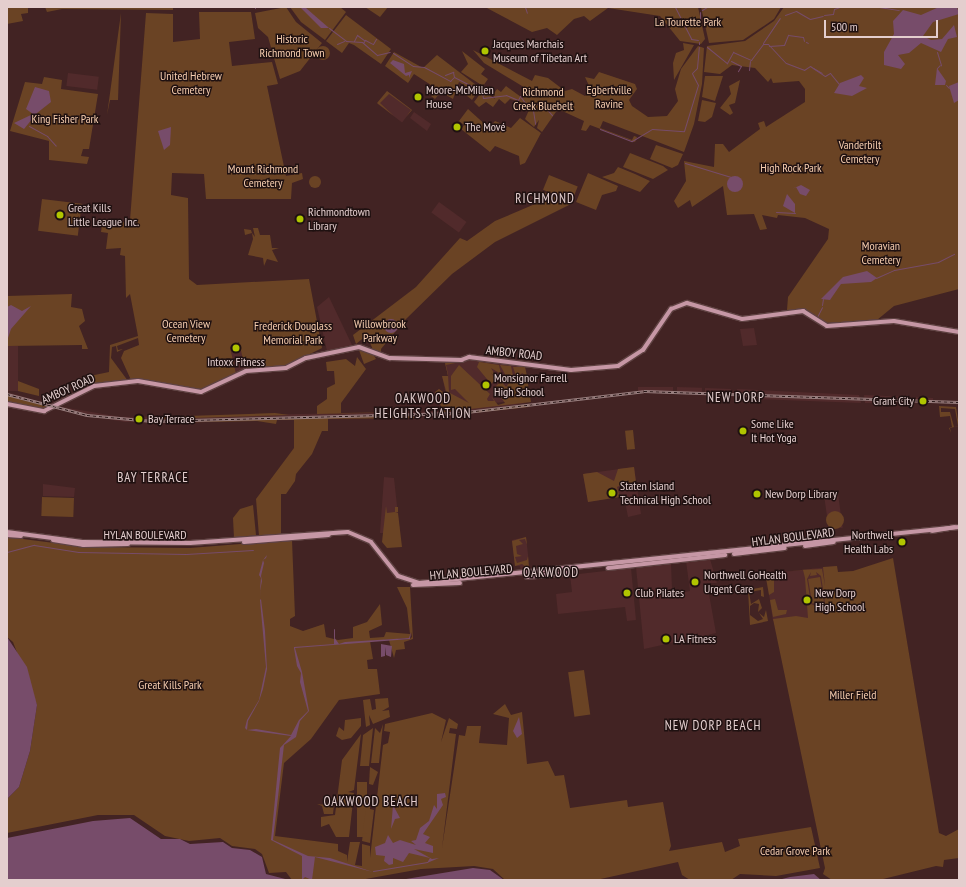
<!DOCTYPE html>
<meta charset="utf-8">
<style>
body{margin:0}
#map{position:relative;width:966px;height:887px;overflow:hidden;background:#422323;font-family:"PT Sans Narrow",sans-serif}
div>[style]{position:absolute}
.built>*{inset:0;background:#512a2b;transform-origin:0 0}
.green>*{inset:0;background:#6a4324;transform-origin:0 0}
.round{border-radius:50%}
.water>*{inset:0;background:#774c6a}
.stream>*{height:1px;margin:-0.5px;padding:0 0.5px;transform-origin:0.5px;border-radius:0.5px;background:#774c6a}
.roads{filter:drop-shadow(1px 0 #5f4242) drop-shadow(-1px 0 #5f4242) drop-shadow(0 1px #5f4242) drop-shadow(0 -1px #5f4242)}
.major>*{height:4px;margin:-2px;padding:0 2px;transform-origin:2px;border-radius:2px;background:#c697a5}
.rail>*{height:2.5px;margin-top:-1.25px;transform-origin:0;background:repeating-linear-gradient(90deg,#1f1111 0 3px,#9a8080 0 6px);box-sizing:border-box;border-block:1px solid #9a8080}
.dots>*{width:11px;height:11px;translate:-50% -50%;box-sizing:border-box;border:2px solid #1f1111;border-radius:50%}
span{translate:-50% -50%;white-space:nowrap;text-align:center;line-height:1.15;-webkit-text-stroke:3px #1f1111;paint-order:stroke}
.park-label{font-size:12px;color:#f6cdaf}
.poi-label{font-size:12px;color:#e4cece}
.left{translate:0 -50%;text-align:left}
.right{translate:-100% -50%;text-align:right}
.street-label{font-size:12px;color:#e4cece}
.neighbourhood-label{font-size:13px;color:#e4cece;letter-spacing:1px}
.frame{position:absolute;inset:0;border:8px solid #e4cece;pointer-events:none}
.scale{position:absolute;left:824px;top:20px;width:114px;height:18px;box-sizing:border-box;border:2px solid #e4cece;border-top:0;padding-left:5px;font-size:12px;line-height:14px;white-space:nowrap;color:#e4cece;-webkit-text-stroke:3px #1f1111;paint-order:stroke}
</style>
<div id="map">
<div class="built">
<div style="left:68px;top:73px;width:31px;height:13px;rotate:7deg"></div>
<div style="left:387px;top:91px;width:31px;height:16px;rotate:37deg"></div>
<div style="clip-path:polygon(414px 112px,431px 124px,427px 131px,410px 118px)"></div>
<div style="left:439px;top:202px;width:34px;height:13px;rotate:36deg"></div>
<div style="clip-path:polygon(329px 297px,352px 345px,327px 351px,317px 307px)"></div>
<div style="clip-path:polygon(754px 328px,757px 345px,743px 346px,740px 329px)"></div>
<div style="clip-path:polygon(240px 342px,245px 370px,235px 374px,230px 347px)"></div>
<div style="left:7px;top:346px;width:11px;height:45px"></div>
<div style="clip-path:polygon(472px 360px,525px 367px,530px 399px,444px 409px,433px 394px,439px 389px,446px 395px,442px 376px,448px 376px,445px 363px)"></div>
<div style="left:638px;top:387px;width:35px;height:5px"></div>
<div style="left:677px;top:387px;width:25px;height:5px;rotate:2deg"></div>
<div style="left:705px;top:388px;width:26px;height:6px;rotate:2deg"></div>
<div style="clip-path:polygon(737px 389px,859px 395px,861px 403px,757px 399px,737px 395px)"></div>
<div style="clip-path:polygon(7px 392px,56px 406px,121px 417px,417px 412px,418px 415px,125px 422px,78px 414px,17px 398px)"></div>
<div style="clip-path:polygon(864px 395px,933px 398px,933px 403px,865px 403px)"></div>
<div style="clip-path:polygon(531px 402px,483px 411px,422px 415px,422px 412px)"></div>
<div style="clip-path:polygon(634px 467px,641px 514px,628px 517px,624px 496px,588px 502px,583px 474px)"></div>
<div style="clip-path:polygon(384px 477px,394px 478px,400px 534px,380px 533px)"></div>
<div style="clip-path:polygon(43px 484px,75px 488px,74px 497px,43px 496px)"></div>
<div style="left:838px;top:494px;width:34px;height:14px;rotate:82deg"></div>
<div style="clip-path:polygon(526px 537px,530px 572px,521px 574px,520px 566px,515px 566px,512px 540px)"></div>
<div style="clip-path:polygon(710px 559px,717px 583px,707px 583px,716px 633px,644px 649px,636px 567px,671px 563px,672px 589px,679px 593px,690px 591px,686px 561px)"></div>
<div style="clip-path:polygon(837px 566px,836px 633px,773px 621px,766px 574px)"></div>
<div style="clip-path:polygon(631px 568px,636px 620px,627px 621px,625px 607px,558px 614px,556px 594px,572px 592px,570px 575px)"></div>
</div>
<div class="green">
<div style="clip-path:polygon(7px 7px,28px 7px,28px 13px,21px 14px,23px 21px,7px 24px)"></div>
<div style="clip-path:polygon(45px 7px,173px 7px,173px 10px,62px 9px,47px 12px)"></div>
<div style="clip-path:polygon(286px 7px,296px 22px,322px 43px,300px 71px,280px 79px,268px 37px,258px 28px,255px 13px)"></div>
<div style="clip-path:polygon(290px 7px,340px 7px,346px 12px,325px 40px,301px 22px)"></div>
<div style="clip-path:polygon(365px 7px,388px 7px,380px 17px)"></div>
<div style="clip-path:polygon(485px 7px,698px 7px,705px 39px,701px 44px,680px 41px,660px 16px,608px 8px,590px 21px,584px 16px,574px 19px,557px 35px,547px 28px,532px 32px)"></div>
<div style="clip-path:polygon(701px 7px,781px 7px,774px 19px,743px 40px,709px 43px)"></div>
<div style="clip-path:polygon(784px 7px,959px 7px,959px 289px,894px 306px,877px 320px,825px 323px,807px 310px,787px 310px,788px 297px,828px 239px,829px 229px,805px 218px,778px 215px,777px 218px,762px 215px,767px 229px,760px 230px,754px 214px,727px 215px,723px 186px,692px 207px,690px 200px,678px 208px,674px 201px,686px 181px,684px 161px,714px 167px,715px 144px,723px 144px,729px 152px,760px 129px,758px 123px,764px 121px,766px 127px,805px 102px,805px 89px,799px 81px,773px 83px,771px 78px,768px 82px,755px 68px,732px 65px,720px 74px,704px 72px,707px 46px,745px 41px,774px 21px)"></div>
<div style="clip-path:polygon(199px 12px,251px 12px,255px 39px,229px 42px,232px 66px,272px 62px,278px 84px,267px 86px,286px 176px,302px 173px,303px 179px,292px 183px,291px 199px,206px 199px,204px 174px,172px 173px,171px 195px,188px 198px,189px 279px,197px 285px,309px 279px,322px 348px,286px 366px,239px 372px,245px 368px,239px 342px,230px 347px,236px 374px,196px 391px,131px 380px,121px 358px,124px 351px,139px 345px,138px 338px,117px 346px,118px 350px,123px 349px,117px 352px,116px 346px,112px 347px,111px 358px,128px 381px,90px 386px,85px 377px,109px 372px,110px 345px,138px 336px,130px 294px,126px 298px,125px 256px,120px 255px,121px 248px,106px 249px,108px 233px,101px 232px,102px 225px,116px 225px,121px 221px,127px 224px,130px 220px,146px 13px,173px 14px,173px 42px,200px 39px)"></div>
<div style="clip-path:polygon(121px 13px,118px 100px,110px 100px,107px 115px)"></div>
<div style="clip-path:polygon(346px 15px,391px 49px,381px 64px,354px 45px,349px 43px,342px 53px,326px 41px)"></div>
<div style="clip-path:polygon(683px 43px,694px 45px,674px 80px,673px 63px,676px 53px,684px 50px)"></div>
<div class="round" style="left:316px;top:46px;width:14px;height:14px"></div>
<div style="clip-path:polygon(698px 46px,704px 48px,702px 84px,694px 124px,684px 152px,603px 121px,600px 128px,632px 140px,634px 136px,637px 137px,635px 142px,590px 125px,586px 131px,581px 130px,584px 121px,558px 109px,542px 132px,537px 128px,539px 120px,534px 127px,525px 119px,529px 110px,518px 106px,520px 102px,510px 99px,505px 104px,499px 99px,493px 107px,486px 102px,479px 107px,474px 102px,483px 90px,495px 99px,493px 95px,497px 89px,501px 92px,506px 86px,521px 97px,527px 89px,484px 63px,473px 50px,532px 81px,535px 75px,548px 78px,565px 91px,572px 89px,585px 96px,591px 90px,585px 77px,594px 79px,599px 72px,635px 84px,637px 89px,629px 100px,632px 106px,648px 117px,667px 116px,678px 101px,675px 89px,681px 69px)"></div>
<div style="clip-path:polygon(462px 51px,485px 69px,481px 74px,488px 79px,483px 86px,461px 72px,468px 64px)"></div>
<div style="clip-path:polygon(394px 52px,423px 68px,437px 55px,480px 88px,472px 100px,466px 95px,470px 89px,459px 82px,453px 99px,441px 92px,435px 99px,431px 96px,435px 91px,431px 85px,414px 74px,408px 83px,385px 66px)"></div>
<div style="clip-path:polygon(705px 76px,723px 76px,715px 101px,702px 97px)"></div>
<div style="clip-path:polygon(44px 77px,62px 80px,61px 89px,98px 94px,89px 149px,83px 149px,81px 156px,89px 157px,87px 164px,49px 160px,49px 141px,10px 131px,25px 82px,42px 84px)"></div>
<div style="clip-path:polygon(740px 80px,735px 103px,729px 105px,733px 113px,730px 115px,720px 108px,731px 94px,729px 86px)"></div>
<div style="clip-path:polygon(387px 91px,412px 110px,406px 117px,411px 110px,389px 94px,380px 103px,394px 116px,377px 103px)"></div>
<div style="clip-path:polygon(702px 100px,716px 103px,712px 117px,705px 122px,698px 121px)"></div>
<div style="clip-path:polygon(468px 109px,489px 128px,495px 121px,511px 128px,520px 118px,541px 133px,525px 163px,520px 165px,519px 156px,495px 146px,490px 152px,461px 129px,464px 125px,459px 121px)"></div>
<div style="clip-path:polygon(656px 145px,683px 154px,678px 165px,672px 168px,650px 159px)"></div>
<div style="clip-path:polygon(630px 153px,663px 166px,668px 170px,653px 179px,623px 167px)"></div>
<div style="clip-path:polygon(618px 167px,635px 174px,650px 181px,640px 192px,602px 177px,614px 173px)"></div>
<div style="clip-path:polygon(588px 173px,618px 186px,616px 191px,602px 195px,596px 210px,576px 202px)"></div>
<div style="left:549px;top:175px;width:31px;height:16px;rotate:22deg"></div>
<div class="round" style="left:309px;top:176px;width:12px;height:12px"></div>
<div style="clip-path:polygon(541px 191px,571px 204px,495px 242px,452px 274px,405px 320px,381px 349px,381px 354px,373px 350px,367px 335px,356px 344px,353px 335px,416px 287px,460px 238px,467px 241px,495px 221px,535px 204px)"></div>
<div style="left:42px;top:199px;width:40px;height:32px;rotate:7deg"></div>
<div style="clip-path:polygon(253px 228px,258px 228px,260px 235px,270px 235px,272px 248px,279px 248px,272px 250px,278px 262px,267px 259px,264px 266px,263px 258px,248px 255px,253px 239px,252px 233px,245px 235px,244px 229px,251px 230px,252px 233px,255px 237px)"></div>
<div style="clip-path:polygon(72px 294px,71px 307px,82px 309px,85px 321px,79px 326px,88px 349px,82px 349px,82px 345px,7px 346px,7px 296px)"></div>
<div style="clip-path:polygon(359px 350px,373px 354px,376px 359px,364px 364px)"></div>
<div style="clip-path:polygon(357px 357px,366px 369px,341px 403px,341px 413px,417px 412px,317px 414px,317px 406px,327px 399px,327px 388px,335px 384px,334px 371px,327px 371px,326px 362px,346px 359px,355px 366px)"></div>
<div style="clip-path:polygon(18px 360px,18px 381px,39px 389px,39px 396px,18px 391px)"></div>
<div style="clip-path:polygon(474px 361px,499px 365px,501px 374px,491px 368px,497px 378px,491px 373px,496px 379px,491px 384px,477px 367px,479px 362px)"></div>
<div style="clip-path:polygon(460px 362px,446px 365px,448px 374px,449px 393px,447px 396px,442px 397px,438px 392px,437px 400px,435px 392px,439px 389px,447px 395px,442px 376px,448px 376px,445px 363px)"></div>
<div style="clip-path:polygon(459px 365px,490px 394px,487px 399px,488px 401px,494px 401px,491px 396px,498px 405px,505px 403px,494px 388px,501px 381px,506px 387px,509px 383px,505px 377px,514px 377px,514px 380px,522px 382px,527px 378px,531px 402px,444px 412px,439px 402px,450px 393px,469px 403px,455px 389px,451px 390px,451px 376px)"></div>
<div style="clip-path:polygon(500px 365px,511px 366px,513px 376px,506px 376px)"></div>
<div style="clip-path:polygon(513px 367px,525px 367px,527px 376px,522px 373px,517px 379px)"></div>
<div style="clip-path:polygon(7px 395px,22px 400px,47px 406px,42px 409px,7px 402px)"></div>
<div style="clip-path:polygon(531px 404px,529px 407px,444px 416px,444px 415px)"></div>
<div style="clip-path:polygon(evenodd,939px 406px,956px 407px,959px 426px,950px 428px,951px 433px,949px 428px,952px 427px,950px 416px,940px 417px,939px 406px,941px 408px,955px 409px,958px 426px,954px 427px,950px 412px,941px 412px,941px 408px)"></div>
<div style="clip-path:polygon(275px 413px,289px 415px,159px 419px,159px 417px)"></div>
<div style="clip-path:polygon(406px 415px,418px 418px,328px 419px,328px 431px,322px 431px,312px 454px,296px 474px,295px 481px,286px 494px,281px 494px,281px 534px,259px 536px,256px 499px,294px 448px,294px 420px,277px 420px,276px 424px,257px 421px,158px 423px)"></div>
<div style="left:633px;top:430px;width:19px;height:8px;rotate:84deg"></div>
<div style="clip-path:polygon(634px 467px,637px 490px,633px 491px,628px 482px,617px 487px,620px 497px,588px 502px,583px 474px,597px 472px,614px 481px,618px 469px)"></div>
<div style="left:42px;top:497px;width:32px;height:19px;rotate:2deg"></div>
<div style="clip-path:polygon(253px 505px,256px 535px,234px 538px,233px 518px,240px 509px)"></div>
<div style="clip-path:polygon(386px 506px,387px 513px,395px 512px,395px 507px,398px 507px,398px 512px,395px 513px,398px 513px,402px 547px,387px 548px,382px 542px)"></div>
<div class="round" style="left:826px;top:511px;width:18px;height:18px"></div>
<div style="clip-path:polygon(7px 537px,86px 547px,190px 548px,292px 540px,295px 616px,290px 619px,290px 626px,303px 631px,324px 624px,326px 637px,338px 640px,353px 638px,353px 627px,367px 622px,380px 604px,382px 625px,369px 631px,370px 638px,384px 637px,386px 632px,410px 634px,407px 608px,397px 587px,410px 587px,413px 639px,404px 642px,405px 649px,396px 650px,394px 658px,389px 640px,410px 639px,412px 637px,411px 632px,410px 638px,370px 641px,373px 659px,367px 660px,368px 669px,377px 669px,380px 694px,339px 700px,311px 739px,284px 763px,275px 836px,338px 844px,338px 851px,347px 855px,347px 862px,350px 842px,360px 842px,355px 865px,362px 866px,362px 844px,370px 846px,370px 858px,383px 745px,388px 743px,390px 732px,384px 731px,385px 724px,432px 713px,446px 720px,441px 742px,449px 718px,458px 724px,457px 729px,450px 728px,449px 733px,456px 734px,442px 848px,459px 735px,465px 736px,467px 726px,481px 726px,479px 743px,507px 745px,509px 718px,493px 714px,505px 704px,511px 715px,522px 712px,527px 764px,548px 761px,555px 776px,564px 775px,570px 808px,627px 800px,628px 807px,663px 802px,671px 846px,669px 851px,722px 842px,725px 852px,740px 846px,738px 839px,811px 827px,820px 868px,776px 876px,740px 874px,731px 880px,690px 880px,682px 875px,678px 862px,596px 880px,505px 880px,493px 869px,474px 866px,421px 869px,360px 880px,292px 880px,286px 872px,269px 873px,262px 854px,255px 849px,232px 846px,220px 838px,189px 841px,165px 836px,134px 815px,98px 815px,7px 833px,7px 799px,19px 787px,30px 751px,37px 705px,13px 642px,7px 637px)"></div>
<div style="clip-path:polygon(526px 537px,527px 545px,525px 539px,519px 540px,523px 544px,516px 546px,517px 554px,522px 556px,515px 557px,517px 563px,527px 560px,528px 556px,529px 569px,522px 564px,515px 566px,512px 541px)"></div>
<div style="clip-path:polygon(evenodd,893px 558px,939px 833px,946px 836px,959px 829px,959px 858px,944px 860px,943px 867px,936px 866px,879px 880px,832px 880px,823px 874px,825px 868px,773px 619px,796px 616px,808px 618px,805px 578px,803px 570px,782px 572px,821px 568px,804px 570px,822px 569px,825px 586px,823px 567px,837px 566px,838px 572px,853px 571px,893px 558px,811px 572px,810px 576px,817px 575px,816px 572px,821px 576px,825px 603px,813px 605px,824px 604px,820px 608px,811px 604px,807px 579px,811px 572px)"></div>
<div style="clip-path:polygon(774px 577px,774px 592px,769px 595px,766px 578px)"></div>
<div style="left:820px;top:577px;width:25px;height:12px;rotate:81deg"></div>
<div style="clip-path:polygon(763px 587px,764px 597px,761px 596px,761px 590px,749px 592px,751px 604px,759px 599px,762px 608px,758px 612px,759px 604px,754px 603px,750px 606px,750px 615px,758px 621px,763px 619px,759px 613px,764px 617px,766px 610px,768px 621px,750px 625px,748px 590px)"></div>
<div style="clip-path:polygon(775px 599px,778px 610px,787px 610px,786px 614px,773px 617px,770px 600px)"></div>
<div style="left:584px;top:670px;width:45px;height:16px;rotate:82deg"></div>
<div style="clip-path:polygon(388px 698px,389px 707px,382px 711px,389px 710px,390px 717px,373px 724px,369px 715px,370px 725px,366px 727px,363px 700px,370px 699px,372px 710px,376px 709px,375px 699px)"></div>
<div style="clip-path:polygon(361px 718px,361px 726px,351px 738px,342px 740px,336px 736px,339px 727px,344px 731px,345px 720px)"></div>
<div style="clip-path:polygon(383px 724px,379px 763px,371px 763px,375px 728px,380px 733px)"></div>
<div style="clip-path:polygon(373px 728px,369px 766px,360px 766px,363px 735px)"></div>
<div style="clip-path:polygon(361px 734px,354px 790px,348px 792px,354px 793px,349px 837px,336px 837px,329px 824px,321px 827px,321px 817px,335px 815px,342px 760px)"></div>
<div style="clip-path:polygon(370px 767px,378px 772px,373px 785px,369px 784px)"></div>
<div style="left:357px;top:782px;width:10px;height:55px"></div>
<div style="clip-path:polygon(368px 795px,375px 798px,374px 804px,370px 804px,370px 809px,374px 810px,370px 843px,362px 841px,363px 833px,367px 834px,363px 830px)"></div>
<div style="clip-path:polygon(330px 800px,334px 805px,333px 814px,324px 814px,322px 806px,317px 804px,326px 805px)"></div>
</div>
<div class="water">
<div style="clip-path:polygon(300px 7px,306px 8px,329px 28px,321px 28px)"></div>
<div style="clip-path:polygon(939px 7px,957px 7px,959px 14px,933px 22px,923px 36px,931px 40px,942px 39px,954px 25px,957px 37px,948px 39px,941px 52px,921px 43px,909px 53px,898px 55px,905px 64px,901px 69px,884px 65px,884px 52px,894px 34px,893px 21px,903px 10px,921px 15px)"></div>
<div style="clip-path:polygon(393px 60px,404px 64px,405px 73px,412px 71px,409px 78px,409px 75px,406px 76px,390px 63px)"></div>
<div style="clip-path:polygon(937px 68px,946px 81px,945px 85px,935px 85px)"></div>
<div style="clip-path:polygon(861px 75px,864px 78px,859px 86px,867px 88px,852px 96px,834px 93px,840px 83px)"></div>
<div style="clip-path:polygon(959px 82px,959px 100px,954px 103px,949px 86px)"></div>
<div style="clip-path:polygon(35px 87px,49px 91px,51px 102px,37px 113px,24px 129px,14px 123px,33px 114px,26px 109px)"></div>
<div style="clip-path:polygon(171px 127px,170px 145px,164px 150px,158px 131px)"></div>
<div class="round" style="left:727px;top:176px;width:16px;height:16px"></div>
<div style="clip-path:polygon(801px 185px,810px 190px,806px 196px,800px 194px,796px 187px,792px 189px)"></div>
<div style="clip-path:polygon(787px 194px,795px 204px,795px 213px,783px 206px)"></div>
<div style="clip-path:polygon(867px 271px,877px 278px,871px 282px,841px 284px,830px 300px,821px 299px,843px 277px)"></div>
<div style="clip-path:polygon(11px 305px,22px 311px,31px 306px,11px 329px,7px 341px,7px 307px)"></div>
<div class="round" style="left:384px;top:319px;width:14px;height:14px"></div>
<div style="clip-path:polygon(267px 555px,266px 558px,263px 560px,264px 563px,261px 576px,262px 581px,260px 591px,265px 631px,267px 669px,263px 689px,259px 701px,248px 721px,247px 730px,256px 729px,291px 735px,299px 720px,308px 711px,300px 682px,301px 673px,297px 666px,294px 648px,294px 647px,334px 644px,334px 637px,339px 644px,345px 642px,409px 638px,411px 632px,410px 639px,295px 648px,302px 672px,309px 711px,300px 721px,296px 737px,284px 745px,273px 840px,308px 856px,330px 858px,373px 872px,315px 857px,312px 880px,305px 877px,302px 880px,302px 856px,271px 840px,280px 748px,291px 736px,247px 730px,245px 728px,247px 720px,259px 700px,266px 667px,260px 600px,261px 599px,260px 590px,261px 578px,259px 575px,263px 560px)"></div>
<div style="clip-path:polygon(7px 637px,27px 667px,37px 705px,30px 751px,19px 787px,7px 799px)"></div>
<div style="clip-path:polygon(381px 644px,392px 646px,391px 657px,386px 655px,385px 647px,385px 656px,381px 657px)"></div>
<div style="clip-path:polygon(519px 717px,522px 734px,517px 738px,513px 731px)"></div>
<div style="clip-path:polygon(445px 793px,446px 797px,441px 799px,443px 805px,423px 834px,430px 837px,425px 843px,433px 846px,433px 853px,414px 849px,432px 859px,439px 858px,427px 863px,430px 858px,409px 853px,403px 862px,393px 858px,393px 864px,389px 865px,384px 861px,385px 856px,376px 855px,375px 847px,385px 843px,388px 835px,393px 843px,400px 840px,416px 845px,411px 841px,416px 840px,420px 828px,429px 821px,434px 805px,437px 809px,437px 794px)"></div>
<div style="clip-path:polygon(393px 805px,400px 818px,395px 819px,391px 829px)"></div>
<div style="clip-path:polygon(130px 818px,161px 839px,180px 839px,190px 844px,223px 842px,232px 848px,250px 850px,262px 857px,266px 874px,289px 880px,7px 880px,7px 838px,93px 821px)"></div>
<div style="clip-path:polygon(473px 868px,490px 870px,504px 880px,400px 880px)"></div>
<div style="clip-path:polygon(814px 874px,821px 880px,778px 880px,790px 877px)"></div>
</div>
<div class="stream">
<div style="left:525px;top:7px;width:6px;rotate:72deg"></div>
<div style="left:675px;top:7px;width:36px;rotate:63deg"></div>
<div style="left:691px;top:39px;width:7px;rotate:8deg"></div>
<div style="left:841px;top:7px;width:1px"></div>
<div style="left:879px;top:7px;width:20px;rotate:9deg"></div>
<div style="left:255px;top:8px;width:1px;rotate:-90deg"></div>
<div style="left:702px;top:10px;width:6px;rotate:-31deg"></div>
<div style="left:700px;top:12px;width:10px;rotate:90deg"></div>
<div style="left:785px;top:15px;width:12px;rotate:-20deg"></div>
<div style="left:796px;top:11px;width:16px;rotate:30deg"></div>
<div style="left:810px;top:19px;width:13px;rotate:-13deg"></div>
<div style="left:824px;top:15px;width:9px;rotate:-6deg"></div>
<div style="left:833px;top:14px;width:5px;rotate:-79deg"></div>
<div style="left:834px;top:9px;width:6px;rotate:-18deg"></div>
<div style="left:329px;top:28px;width:21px;rotate:37deg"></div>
<div style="left:346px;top:41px;width:16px;rotate:4deg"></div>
<div style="left:362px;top:42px;width:20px;rotate:41deg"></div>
<div style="left:377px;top:55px;width:13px;rotate:-13deg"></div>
<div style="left:354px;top:41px;width:7px;rotate:-63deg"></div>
<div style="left:357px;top:35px;width:9px;rotate:36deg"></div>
<div style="left:699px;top:42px;width:2px;rotate:90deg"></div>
<div style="left:806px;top:42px;width:2px;rotate:27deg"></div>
<div style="left:363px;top:43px;width:4px;rotate:-56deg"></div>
<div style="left:365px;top:40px;width:9px;rotate:27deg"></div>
<div style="left:373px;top:44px;width:6px;rotate:-59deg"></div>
<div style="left:763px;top:43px;width:30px;rotate:-56deg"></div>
<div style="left:337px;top:44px;width:8px;rotate:-23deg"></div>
<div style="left:769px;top:46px;width:15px;rotate:-4deg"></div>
<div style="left:784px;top:45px;width:11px;rotate:-68deg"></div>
<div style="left:788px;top:35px;width:15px;rotate:8deg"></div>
<div style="left:803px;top:37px;width:4px;rotate:76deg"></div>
<div style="left:707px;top:47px;width:26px;rotate:39deg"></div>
<div style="left:727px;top:63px;width:13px;rotate:-61deg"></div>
<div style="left:733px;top:52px;width:20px;rotate:24deg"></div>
<div style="left:751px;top:60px;width:20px;rotate:-53deg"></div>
<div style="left:763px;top:44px;width:5px"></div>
<div style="left:768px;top:44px;width:26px;rotate:47deg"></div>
<div style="left:786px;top:63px;width:19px;rotate:21deg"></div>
<div style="left:804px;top:70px;width:7px;rotate:-34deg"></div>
<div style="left:810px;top:66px;width:18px;rotate:34deg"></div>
<div style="left:825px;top:76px;width:6px;rotate:-31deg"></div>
<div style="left:830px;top:73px;width:14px;rotate:51deg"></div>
<div style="left:937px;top:52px;width:14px;rotate:73deg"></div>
<div style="left:393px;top:53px;width:24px;rotate:33deg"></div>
<div style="left:413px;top:66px;width:11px;rotate:5deg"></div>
<div style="left:424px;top:67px;width:30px;rotate:28deg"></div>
<div style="left:450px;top:81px;width:6px;rotate:-45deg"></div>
<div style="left:454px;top:77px;width:27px;rotate:27deg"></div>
<div style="left:731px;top:61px;width:11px;rotate:27deg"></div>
<div style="left:741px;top:66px;width:6px;rotate:121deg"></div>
<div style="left:813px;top:68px;width:10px;rotate:29deg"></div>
<div style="left:937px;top:68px;width:4px;rotate:-45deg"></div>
<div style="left:749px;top:70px;width:9px;rotate:-84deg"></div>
<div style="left:445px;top:75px;width:9px;rotate:-21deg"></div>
<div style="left:453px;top:72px;width:5px;rotate:79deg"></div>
<div style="left:946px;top:85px;width:4px;rotate:45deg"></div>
<div style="left:482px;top:92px;width:6px;rotate:81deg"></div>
<div style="left:483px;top:98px;width:23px;rotate:-7deg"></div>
<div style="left:506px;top:95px;width:13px;rotate:23deg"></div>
<div style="left:518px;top:100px;width:4px;rotate:-63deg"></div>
<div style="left:520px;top:96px;width:9px;rotate:54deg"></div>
<div style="left:525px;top:103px;width:17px;rotate:3deg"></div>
<div style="left:542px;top:104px;width:15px;rotate:48deg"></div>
<div style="left:532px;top:104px;width:20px;rotate:81deg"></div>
<div style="left:29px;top:126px;width:21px;rotate:29deg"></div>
<div style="left:47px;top:136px;width:13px;rotate:48deg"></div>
<div style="left:600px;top:129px;width:34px;rotate:21deg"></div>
<div style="left:632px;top:141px;width:23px;rotate:-31deg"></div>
<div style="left:652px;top:129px;width:32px;rotate:4deg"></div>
<div style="left:684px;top:131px;width:48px;rotate:-73.1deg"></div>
<div style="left:698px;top:85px;width:13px;rotate:-117deg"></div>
<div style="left:692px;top:73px;width:7px;rotate:-45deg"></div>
<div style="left:697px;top:68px;width:21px;rotate:-85deg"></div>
<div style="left:685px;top:163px;width:48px;rotate:16.9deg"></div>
<div style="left:776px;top:212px;width:19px;rotate:3deg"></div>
<div style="left:876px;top:278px;width:20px;rotate:-24deg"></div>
<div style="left:894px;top:270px;width:45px;rotate:-10.3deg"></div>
<div style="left:938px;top:262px;width:18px;rotate:-27deg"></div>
<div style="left:822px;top:305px;width:6px;rotate:-81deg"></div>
<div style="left:817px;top:317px;width:11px;rotate:-63deg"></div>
<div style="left:7px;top:552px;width:28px;rotate:-15deg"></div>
<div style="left:34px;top:545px;width:45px;rotate:9deg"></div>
<div style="left:78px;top:552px;width:108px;rotate:1.1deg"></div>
<div style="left:186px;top:554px;width:67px;rotate:-3.4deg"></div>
<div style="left:334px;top:629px;width:8px;rotate:90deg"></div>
<div style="left:373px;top:871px;width:55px;rotate:-9.5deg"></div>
</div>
<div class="roads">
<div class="major">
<div style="left:461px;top:360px;width:9px;rotate:-21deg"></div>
<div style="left:469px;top:357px;width:103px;rotate:7.3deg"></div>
<div style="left:571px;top:370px;width:47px;rotate:-4.9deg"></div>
<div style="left:618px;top:366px;width:30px;rotate:-33deg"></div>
<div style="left:643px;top:350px;width:50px;rotate:-55.7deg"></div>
<div style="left:671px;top:309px;width:17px;rotate:-21deg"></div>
<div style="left:687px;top:303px;width:57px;rotate:16.2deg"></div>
<div style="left:742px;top:319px;width:62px;rotate:-7.5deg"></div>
<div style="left:803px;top:311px;width:28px;rotate:32deg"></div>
<div style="left:827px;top:326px;width:67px;rotate:-4.3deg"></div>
<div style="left:894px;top:321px;width:66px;rotate:9.6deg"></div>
<div style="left:7px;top:404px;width:38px;rotate:11deg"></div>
<div style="left:44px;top:411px;width:56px;rotate:-26.6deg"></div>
<div style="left:94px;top:386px;width:44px;rotate:-6.5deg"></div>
<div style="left:138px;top:381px;width:64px;rotate:9.9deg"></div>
<div style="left:201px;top:392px;width:50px;rotate:-25deg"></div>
<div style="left:246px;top:371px;width:40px;rotate:-4.3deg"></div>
<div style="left:286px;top:368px;width:22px;rotate:-27deg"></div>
<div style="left:306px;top:358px;width:54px;rotate:-11.7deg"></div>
<div style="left:359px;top:347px;width:33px;rotate:20deg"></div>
<div style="left:390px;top:358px;width:72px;rotate:1.6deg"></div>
<div style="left:932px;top:531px;width:23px;rotate:-10deg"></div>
<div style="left:7px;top:532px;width:76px;rotate:7.6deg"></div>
<div style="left:82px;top:542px;width:108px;rotate:0.5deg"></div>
<div style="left:190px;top:543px;width:158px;rotate:-4deg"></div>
<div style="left:348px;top:532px;width:25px;rotate:23deg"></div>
<div style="left:371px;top:542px;width:43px;rotate:51.5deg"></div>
<div style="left:398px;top:576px;width:22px;rotate:18deg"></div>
<div style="left:419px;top:583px;width:543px;rotate:-5.92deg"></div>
<div style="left:7px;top:535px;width:14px;rotate:4deg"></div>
<div style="left:53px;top:540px;width:30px;rotate:9deg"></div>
<div style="left:83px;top:545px;width:45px;rotate:-1.3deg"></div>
<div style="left:244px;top:542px;width:85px;rotate:-4.7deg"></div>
<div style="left:805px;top:546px;width:29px;rotate:-8deg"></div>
<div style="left:734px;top:554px;width:51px;rotate:-6.7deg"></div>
<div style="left:608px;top:568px;width:118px;rotate:-6.3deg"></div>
<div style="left:527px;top:577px;width:49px;rotate:-5.8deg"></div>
<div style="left:413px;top:585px;width:47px;rotate:-2.4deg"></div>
</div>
</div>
<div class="rail">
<div style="left:7px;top:394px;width:83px;rotate:14.7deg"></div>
<div style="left:87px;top:415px;width:66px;rotate:5.2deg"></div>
<div style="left:153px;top:421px;width:305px;rotate:-1.5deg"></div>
<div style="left:458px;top:413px;width:187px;rotate:-6.7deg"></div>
<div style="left:644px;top:391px;width:315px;rotate:2deg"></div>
</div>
<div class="dots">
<div style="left:485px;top:51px;background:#b0c500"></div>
<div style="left:418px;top:97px;background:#b0c500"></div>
<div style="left:457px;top:127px;background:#b0c500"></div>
<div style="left:60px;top:215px;background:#b0c500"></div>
<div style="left:300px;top:219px;background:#b0c500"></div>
<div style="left:236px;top:348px;background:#b0c500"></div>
<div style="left:486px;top:385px;background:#b0c500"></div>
<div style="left:923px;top:401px;background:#b0c500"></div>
<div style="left:139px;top:419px;background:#b0c500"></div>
<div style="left:743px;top:431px;background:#b0c500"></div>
<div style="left:612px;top:493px;background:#b0c500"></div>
<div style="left:757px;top:494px;background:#b0c500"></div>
<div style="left:902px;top:542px;background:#b0c500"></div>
<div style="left:695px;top:582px;background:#b0c500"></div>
<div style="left:627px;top:593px;background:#b0c500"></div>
<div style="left:807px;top:600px;background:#b0c500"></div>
<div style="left:666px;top:639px;background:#b0c500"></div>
</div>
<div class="park-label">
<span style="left:688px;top:22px">La Tourette Park</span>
<span style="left:292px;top:46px">Historic<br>Richmond Town</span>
<span style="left:191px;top:83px">United Hebrew<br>Cemetery</span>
<span style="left:609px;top:97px">Egbertville<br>Ravine</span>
<span style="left:543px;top:99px">Richmond<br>Creek Bluebelt</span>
<span style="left:65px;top:119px">King Fisher Park</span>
<span style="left:860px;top:152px">Vanderbilt<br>Cemetery</span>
<span style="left:791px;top:168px">High Rock Park</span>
<span style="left:263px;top:176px">Mount Richmond<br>Cemetery</span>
<span style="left:881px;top:253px">Moravian<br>Cemetery</span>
<span style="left:186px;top:331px">Ocean View<br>Cemetery</span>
<span style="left:380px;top:331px">Willowbrook<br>Parkway</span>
<span style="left:293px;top:333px">Frederick Douglass<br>Memorial Park</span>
<span style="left:170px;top:685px">Great Kills Park</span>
<span style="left:853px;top:695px">Miller Field</span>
<span style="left:795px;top:851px">Cedar Grove Park</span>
</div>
<div class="poi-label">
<span class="left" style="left:493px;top:51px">Jacques Marchais<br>Museum of Tibetan Art</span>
<span class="left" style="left:426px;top:97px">Moore-McMillen<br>House</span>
<span class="left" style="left:465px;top:127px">The Mové</span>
<span class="left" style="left:68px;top:215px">Great Kills<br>Little League Inc.</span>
<span class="left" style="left:308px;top:219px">Richmondtown<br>Library</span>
<span style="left:236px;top:362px">Intoxx Fitness</span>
<span class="left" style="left:494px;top:385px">Monsignor Farrell<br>High School</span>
<span class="right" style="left:914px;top:401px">Grant City</span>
<span class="left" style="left:148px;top:419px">Bay Terrace</span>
<span class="left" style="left:751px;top:431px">Some Like<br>It Hot Yoga</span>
<span class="left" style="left:620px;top:493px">Staten Island<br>Technical High School</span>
<span class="left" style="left:765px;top:494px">New Dorp Library</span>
<span class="right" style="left:893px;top:542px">Northwell<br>Health Labs</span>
<span class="left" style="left:704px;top:582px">Northwell GoHealth<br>Urgent Care</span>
<span class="left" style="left:635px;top:593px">Club Pilates</span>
<span class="left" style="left:815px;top:600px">New Dorp<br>High School</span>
<span class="left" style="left:674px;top:639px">LA Fitness</span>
</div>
<div class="street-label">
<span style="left:514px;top:353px;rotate:6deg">AMBOY ROAD</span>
<span style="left:68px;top:389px;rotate:-24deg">AMBOY ROAD</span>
<span style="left:145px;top:535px">HYLAN BOULEVARD</span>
<span style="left:793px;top:537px;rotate:-7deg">HYLAN BOULEVARD</span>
<span style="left:471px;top:572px;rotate:-5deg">HYLAN BOULEVARD</span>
</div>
<div class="neighbourhood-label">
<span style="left:545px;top:199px">RICHMOND</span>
<span style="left:736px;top:398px">NEW DORP</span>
<span style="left:423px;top:407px">OAKWOOD<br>HEIGHTS STATION</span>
<span style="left:153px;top:478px">BAY TERRACE</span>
<span style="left:551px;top:573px">OAKWOOD</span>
<span style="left:713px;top:726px">NEW DORP BEACH</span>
<span style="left:371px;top:802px">OAKWOOD BEACH</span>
</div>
<div class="frame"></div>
<div class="scale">500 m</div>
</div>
